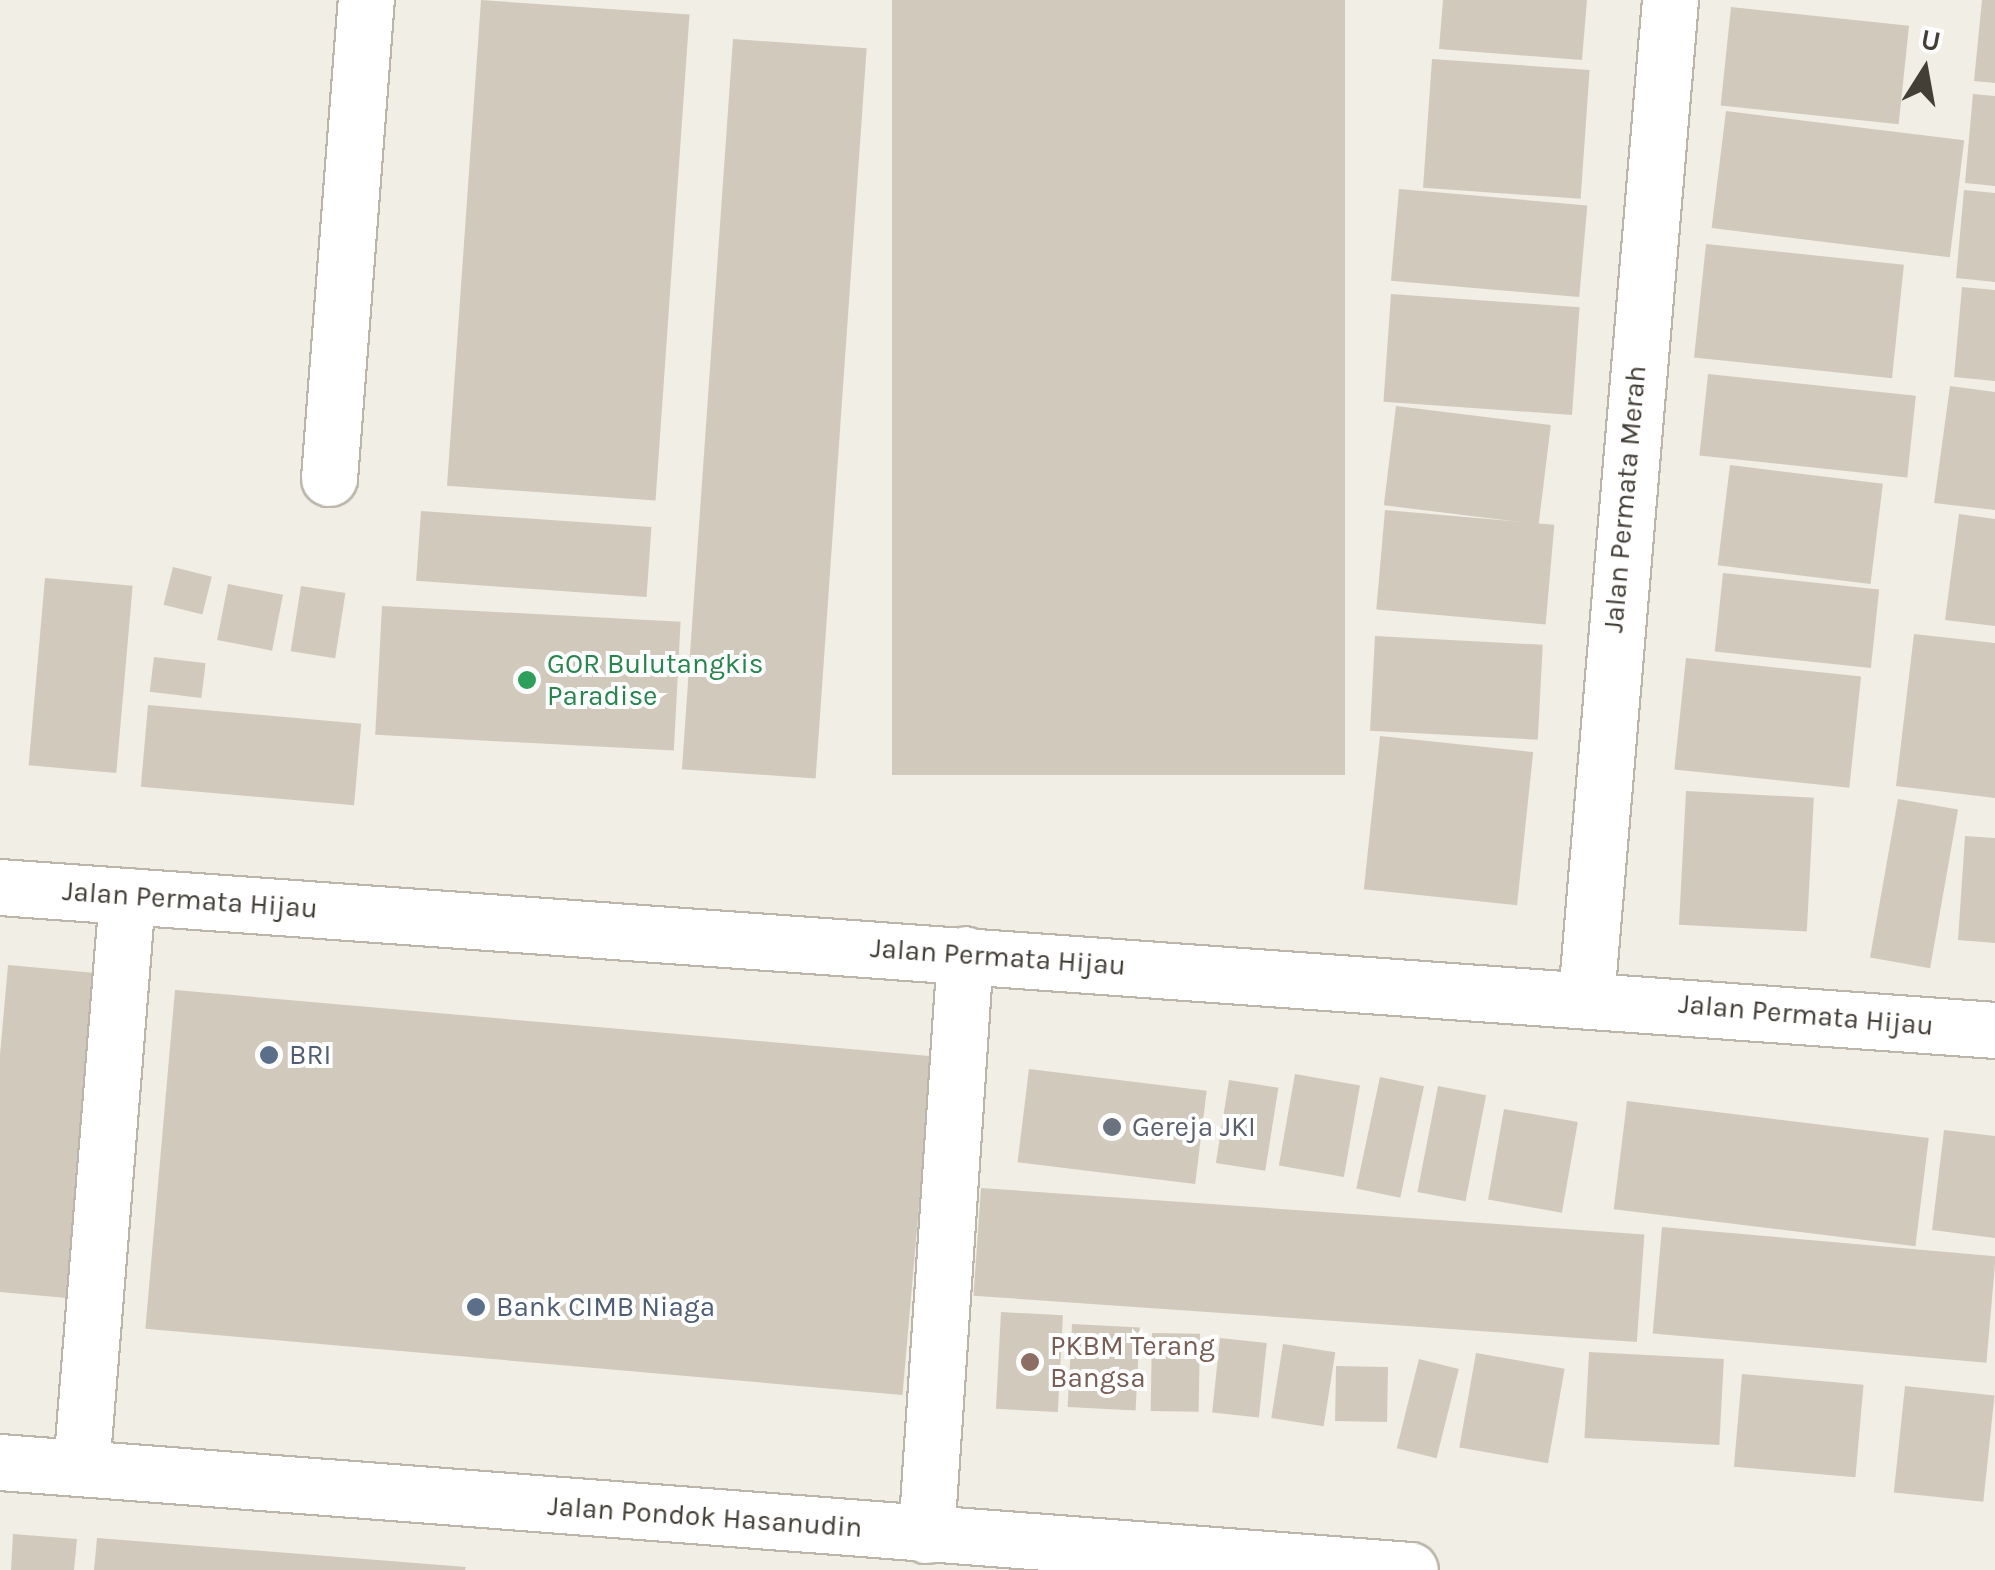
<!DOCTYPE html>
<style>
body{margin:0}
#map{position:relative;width:1995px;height:1570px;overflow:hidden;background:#f1eee5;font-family:Karla,sans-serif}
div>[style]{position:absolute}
.building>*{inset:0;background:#d1cabc;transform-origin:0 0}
.roads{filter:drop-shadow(2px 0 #bbb6a9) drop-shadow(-2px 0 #bbb6a9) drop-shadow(0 2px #bbb6a9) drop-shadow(0 -2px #bbb6a9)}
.minor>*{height:55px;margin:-27.5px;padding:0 27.5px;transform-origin:27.5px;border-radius:27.5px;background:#fff}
.dots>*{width:28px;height:28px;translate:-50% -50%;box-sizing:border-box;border:5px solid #fff;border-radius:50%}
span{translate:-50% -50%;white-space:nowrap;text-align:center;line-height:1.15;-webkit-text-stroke:8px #fff;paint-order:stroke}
.street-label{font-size:28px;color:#433e36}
.leisure-label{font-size:28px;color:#27864d}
.left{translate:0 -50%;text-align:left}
.service-label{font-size:28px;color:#4e5e75}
.worship-label{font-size:28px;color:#5b616d}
.education-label{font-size:28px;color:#785e54}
.north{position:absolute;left:1875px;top:20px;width:100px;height:100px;-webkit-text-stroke:8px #fff;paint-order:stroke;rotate:11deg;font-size:28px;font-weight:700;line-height:40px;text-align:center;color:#433e36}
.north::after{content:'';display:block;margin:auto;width:35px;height:45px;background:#433e36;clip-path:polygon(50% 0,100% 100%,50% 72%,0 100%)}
</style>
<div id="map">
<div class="building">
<div style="left:481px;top:0;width:209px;height:487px;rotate:4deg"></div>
<div style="left:892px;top:0;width:453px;height:775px"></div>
<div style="clip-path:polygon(1443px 0,1587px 0,1582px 60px,1439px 49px)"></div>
<div style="clip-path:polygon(1982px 0,1995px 0,1995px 83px,1974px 81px)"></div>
<div style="left:1731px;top:7px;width:179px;height:99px;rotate:6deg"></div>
<div style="left:733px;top:39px;width:134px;height:732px;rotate:4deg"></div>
<div style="left:1432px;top:59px;width:158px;height:129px;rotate:4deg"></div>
<div style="clip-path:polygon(1973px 94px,1995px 96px,1995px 186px,1965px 183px)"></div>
<div style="left:1726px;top:111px;width:240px;height:118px;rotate:7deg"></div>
<div style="left:1399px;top:189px;width:189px;height:92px;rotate:5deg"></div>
<div style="clip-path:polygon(1964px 190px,1995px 193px,1995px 282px,1956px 278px)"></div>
<div style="left:1706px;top:244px;width:199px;height:114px;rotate:6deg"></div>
<div style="clip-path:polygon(1962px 287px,1995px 290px,1995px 381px,1954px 377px)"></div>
<div style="left:1391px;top:294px;width:189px;height:108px;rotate:4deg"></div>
<div style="left:1708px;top:374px;width:209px;height:82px;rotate:6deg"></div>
<div style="clip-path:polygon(1950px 386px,1995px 392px,1995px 510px,1934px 503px)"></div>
<div style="left:1396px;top:406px;width:156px;height:100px;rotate:7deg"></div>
<div style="left:1730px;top:465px;width:154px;height:101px;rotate:7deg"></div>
<div style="left:1385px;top:510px;width:170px;height:100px;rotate:5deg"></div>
<div style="left:421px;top:511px;width:231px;height:70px;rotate:4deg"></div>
<div style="clip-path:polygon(1959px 514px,1995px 519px,1995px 626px,1945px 620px)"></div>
<div style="left:173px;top:567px;width:40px;height:39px;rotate:14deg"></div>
<div style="left:1723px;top:573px;width:157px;height:79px;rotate:6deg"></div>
<div style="left:45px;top:578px;width:88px;height:188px;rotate:5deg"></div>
<div style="left:228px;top:584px;width:56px;height:57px;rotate:11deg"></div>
<div style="left:301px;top:586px;width:45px;height:66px;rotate:9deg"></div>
<div style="left:382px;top:606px;width:299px;height:129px;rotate:3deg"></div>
<div style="clip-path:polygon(1914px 634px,1995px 643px,1995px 798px,1896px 786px)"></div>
<div style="left:1375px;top:636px;width:168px;height:95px;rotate:3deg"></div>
<div style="left:154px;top:657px;width:52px;height:35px;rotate:7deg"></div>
<div style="left:1686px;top:658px;width:176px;height:112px;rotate:6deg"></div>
<div style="left:148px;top:705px;width:214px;height:82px;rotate:5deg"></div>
<div style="left:1380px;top:736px;width:154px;height:154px;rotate:6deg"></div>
<div style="left:1686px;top:791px;width:128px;height:134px;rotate:3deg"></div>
<div style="left:1898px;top:799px;width:61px;height:161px;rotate:10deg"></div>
<div style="clip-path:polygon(1965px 836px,1995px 838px,1995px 943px,1958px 940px)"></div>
<div style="clip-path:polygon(8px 965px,107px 974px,78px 1299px,0 1292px,0 1055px)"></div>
<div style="left:175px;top:990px;width:760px;height:340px;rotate:5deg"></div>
<div style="left:1029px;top:1069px;width:179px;height:94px;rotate:7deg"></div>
<div style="left:1295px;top:1074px;width:66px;height:93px;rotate:10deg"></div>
<div style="left:1380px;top:1077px;width:45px;height:114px;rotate:12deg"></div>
<div style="left:1229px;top:1080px;width:50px;height:84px;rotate:9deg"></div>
<div style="left:1438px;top:1086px;width:49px;height:108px;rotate:11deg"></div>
<div style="left:1627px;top:1101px;width:304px;height:109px;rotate:7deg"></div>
<div style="left:1504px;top:1109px;width:75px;height:92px;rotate:10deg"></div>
<div style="clip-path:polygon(1944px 1130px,1995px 1136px,1995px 1238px,1932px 1230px)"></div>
<div style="left:981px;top:1188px;width:665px;height:108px;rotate:4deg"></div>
<div style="left:1662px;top:1227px;width:335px;height:107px;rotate:5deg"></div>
<div style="left:1001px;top:1312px;width:62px;height:97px;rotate:3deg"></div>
<div style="left:1072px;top:1324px;width:68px;height:83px;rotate:3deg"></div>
<div style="left:1152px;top:1333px;width:48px;height:78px;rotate:1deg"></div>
<div style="left:1220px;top:1338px;width:47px;height:75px;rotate:6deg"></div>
<div style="left:1283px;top:1344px;width:53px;height:75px;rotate:9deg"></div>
<div style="left:1589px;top:1352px;width:135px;height:86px;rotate:3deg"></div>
<div style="left:1476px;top:1353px;width:90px;height:96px;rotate:10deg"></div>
<div style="left:1419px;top:1359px;width:41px;height:92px;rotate:14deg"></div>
<div style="left:1336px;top:1366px;width:52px;height:55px;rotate:1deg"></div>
<div style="left:1742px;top:1374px;width:122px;height:93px;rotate:5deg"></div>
<div style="left:1905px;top:1386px;width:90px;height:107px;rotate:6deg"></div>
<div style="clip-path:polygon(13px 1534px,77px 1539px,74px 1570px,11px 1570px)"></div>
<div style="clip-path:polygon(97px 1538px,466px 1567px,465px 1570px,94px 1570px)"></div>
</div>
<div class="roads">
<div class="minor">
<div style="left:329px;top:478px;width:479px;rotate:-85.6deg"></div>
<div style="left:0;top:887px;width:2000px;rotate:4.1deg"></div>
<div style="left:1586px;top:998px;width:1002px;rotate:-85.19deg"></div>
<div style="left:0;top:1462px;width:1414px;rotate:4.38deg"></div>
<div style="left:81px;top:1468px;width:574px;rotate:-85.4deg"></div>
<div style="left:926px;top:1535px;width:582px;rotate:-86.16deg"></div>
</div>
</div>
<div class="dots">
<div style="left:527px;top:680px;background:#2e9e5b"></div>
<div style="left:269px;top:1055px;background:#5c6f8a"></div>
<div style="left:1112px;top:1127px;background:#6b7280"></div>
<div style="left:476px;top:1307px;background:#5c6f8a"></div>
<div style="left:1030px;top:1362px;background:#8d6e63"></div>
</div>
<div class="street-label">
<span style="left:1625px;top:499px;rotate:-85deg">Jalan Permata Merah</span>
<span style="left:190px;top:900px;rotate:4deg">Jalan Permata Hijau</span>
<span style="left:998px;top:957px;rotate:4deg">Jalan Permata Hijau</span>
<span style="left:1806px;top:1015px;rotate:5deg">Jalan Permata Hijau</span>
<span style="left:705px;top:1517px;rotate:4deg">Jalan Pondok Hasanudin</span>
</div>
<div class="leisure-label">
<span class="left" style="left:547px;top:680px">GOR Bulutangkis<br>Paradise</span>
</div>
<div class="service-label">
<span class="left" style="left:289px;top:1055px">BRI</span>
<span class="left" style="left:496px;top:1307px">Bank CIMB Niaga</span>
</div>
<div class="worship-label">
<span class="left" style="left:1132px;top:1127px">Gereja JKI</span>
</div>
<div class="education-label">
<span class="left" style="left:1050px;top:1362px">PKBM Terang<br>Bangsa</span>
</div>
<div class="north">U</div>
</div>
